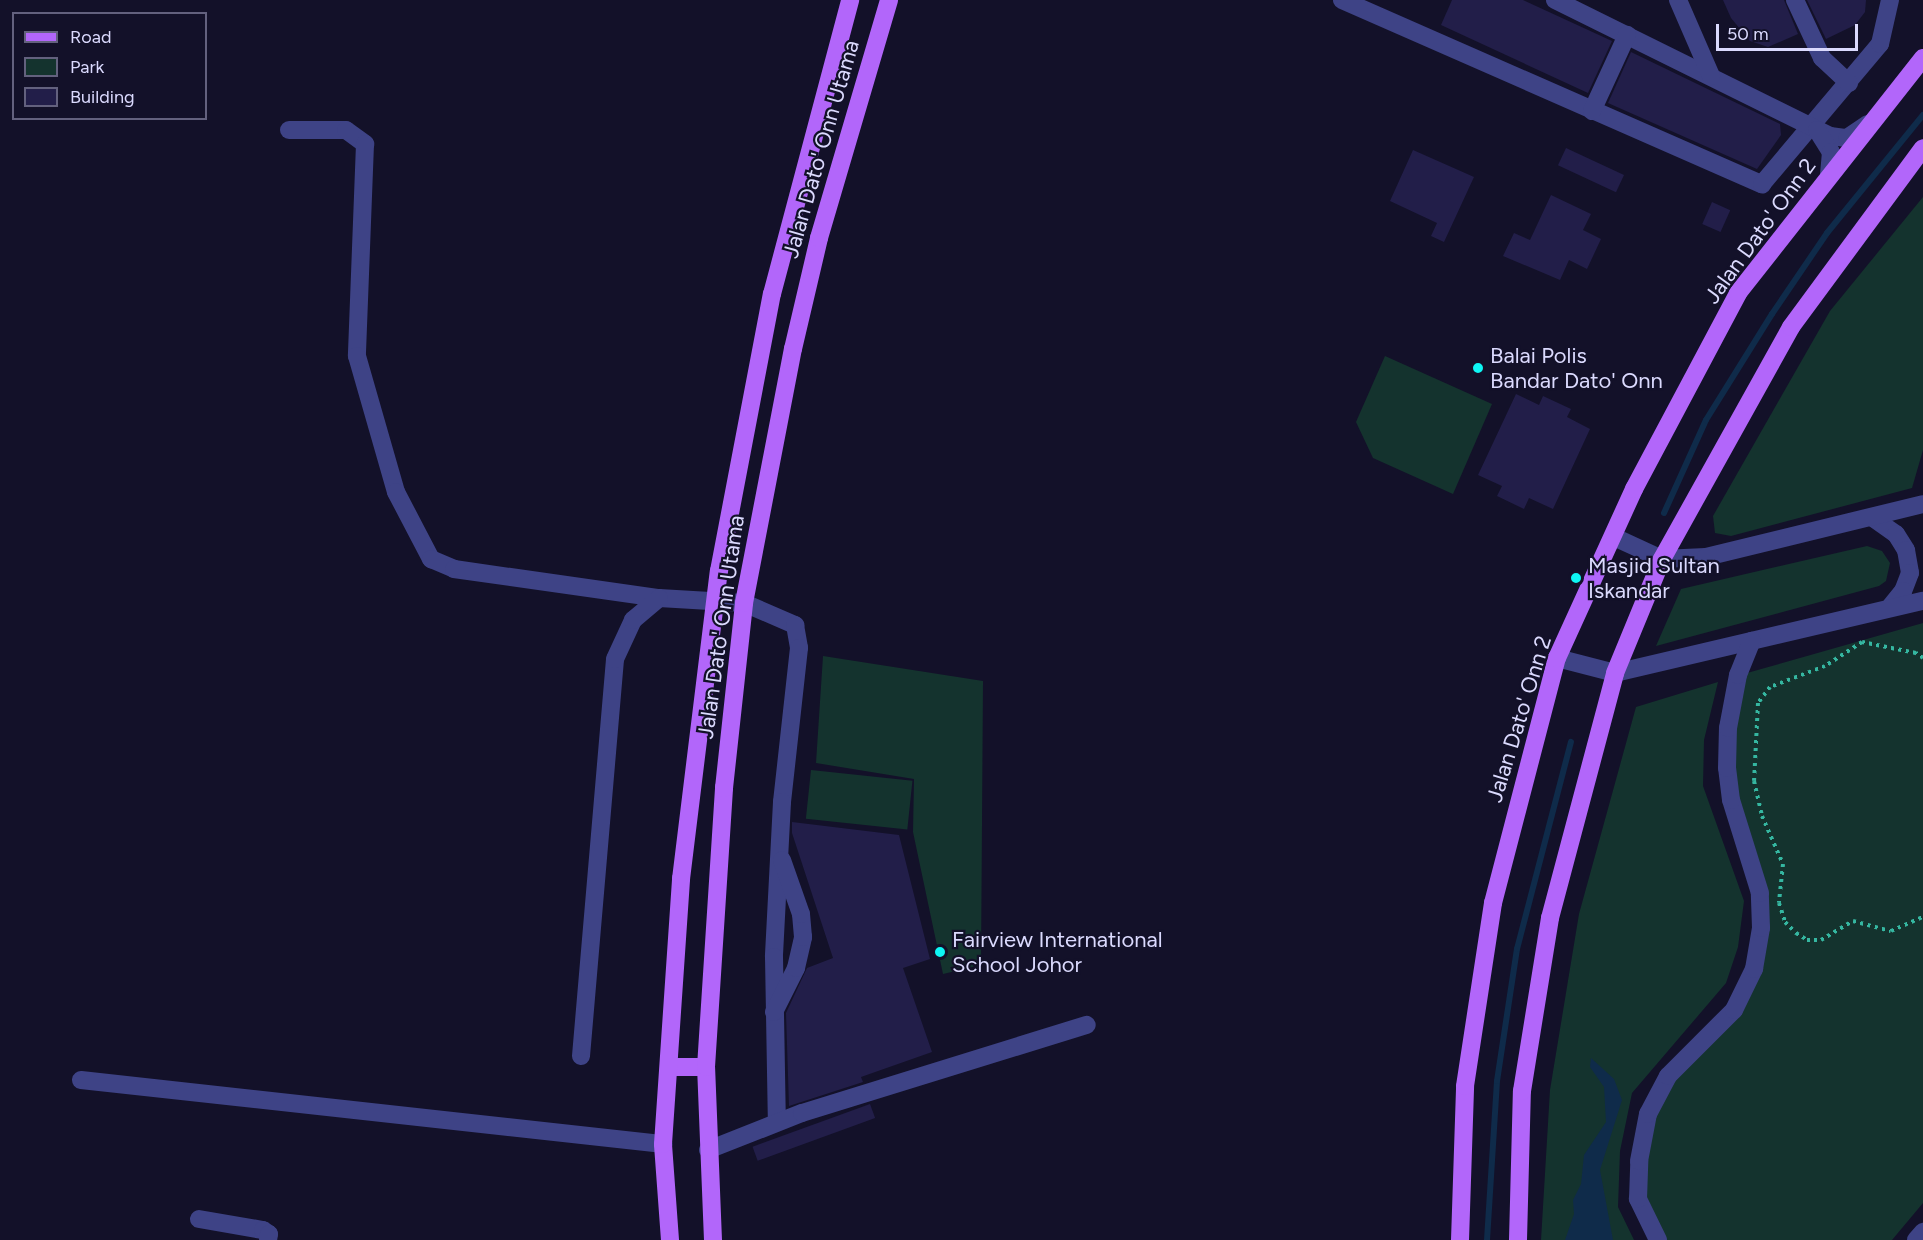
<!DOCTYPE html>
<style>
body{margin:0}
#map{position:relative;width:1923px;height:1240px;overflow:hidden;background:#131129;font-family:Figtree,sans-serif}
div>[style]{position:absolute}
.green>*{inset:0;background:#14332e;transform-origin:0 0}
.water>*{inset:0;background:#0f2b4a}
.stream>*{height:6px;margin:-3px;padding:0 3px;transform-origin:3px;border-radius:3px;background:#0f2b4a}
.building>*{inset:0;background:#221e49;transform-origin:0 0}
.path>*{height:4px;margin-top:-2px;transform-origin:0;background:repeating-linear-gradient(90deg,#35b7a1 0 3px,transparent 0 7.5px)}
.minor>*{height:18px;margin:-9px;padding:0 9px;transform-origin:9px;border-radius:9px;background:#3e4386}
.major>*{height:18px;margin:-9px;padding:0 9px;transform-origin:9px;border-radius:9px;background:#b266fa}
.dots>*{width:16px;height:16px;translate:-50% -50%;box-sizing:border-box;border:3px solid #131129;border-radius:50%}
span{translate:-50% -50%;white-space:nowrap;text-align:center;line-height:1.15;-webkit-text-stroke:4.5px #131129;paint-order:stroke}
.street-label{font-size:22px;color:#dbdafe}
.poi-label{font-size:22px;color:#dbdafe}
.left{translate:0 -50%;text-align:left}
.legend{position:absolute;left:12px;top:12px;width:195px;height:108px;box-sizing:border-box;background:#131129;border:2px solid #63617e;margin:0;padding:8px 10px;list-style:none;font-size:18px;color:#dbdafe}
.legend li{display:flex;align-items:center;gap:12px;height:30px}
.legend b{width:30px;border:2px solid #63617e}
.scale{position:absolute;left:1716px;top:24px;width:142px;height:27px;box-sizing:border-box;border:3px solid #dbdafe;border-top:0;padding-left:8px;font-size:18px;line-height:21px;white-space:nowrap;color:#dbdafe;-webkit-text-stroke:4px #131129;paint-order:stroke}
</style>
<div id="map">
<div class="green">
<div style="clip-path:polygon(1923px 197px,1923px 450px,1912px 488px,1731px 536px,1715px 533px,1713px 516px,1830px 311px)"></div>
<div style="clip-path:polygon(1385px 356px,1492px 404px,1453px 494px,1373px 458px,1356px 422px)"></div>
<div style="clip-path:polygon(1867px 546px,1882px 551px,1890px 563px,1886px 581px,1879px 586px,1656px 646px,1681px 589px)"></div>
<div style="clip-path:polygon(1923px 623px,1923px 1203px,1892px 1240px,1657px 1240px,1639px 1175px,1663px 1093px,1750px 981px,1759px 897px,1728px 804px,1740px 675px)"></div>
<div style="clip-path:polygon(823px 656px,983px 681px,981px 965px,943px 974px,913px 832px,914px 779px,816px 763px)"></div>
<div style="clip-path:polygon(1718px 682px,1704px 740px,1703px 786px,1744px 901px,1738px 947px,1726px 983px,1632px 1093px,1620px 1151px,1618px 1207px,1634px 1240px,1541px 1240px,1550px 1090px,1579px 914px,1636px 707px)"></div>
<div style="left:811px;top:770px;width:102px;height:49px;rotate:6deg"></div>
</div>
<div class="water">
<div style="clip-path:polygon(1591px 1058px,1614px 1079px,1622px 1100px,1600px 1170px,1613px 1240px,1565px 1240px,1574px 1214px,1573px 1200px,1581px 1184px,1584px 1155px,1606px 1122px,1604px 1087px,1590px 1067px)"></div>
</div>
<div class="stream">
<div style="left:1664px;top:513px;width:102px;rotate:-65.7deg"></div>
<div style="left:1706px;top:420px;width:125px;rotate:-58.1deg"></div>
<div style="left:1772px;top:314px;width:98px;rotate:-55.8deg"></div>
<div style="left:1827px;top:233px;width:152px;rotate:-50.9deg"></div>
<div style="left:1487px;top:1240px;width:159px;rotate:-86.4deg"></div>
<div style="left:1497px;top:1081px;width:134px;rotate:-81.4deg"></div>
<div style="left:1517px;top:949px;width:214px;rotate:-75.4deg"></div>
</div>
<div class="building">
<div style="clip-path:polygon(1452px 0,1523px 0,1612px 41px,1588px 93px,1441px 25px)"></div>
<div style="clip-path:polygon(1723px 0,1784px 0,1798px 34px,1768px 47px,1750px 41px,1731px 18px)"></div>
<div style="clip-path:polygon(1807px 0,1866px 0,1865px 12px,1855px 25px,1826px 39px)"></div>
<div style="clip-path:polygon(1631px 52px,1780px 124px,1781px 135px,1757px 169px,1608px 103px)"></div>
<div style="left:1566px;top:148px;width:64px;height:19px;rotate:25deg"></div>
<div style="clip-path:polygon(1413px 150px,1474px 177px,1444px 242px,1431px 236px,1437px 223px,1390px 201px)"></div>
<div style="clip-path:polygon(1551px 195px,1591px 214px,1583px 230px,1601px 239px,1587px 269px,1569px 260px,1560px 280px,1503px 256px,1514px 233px,1530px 240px)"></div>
<div style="left:1712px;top:202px;width:20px;height:24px;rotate:24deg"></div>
<div style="clip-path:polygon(1516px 394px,1539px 405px,1543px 396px,1571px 409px,1567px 417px,1590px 429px,1553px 509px,1529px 498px,1524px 509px,1497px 496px,1502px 486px,1478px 475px)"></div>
<div style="clip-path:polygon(792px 822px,899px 835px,930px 959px,903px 968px,932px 1052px,861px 1077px,863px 1082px,789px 1106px,786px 1013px,807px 968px,833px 958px,792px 833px)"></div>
<div style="left:870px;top:1104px;width:15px;height:125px;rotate:70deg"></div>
</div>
<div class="path">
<div style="left:1923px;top:658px;width:9px;rotate:-144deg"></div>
<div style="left:1916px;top:653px;width:55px;rotate:-168.5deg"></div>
<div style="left:1862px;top:642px;width:44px;rotate:147deg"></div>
<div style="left:1825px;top:666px;width:59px;rotate:159.1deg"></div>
<div style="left:1770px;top:687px;width:20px;rotate:127deg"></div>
<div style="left:1758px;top:703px;width:78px;rotate:92.9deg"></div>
<div style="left:1754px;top:781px;width:36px;rotate:77deg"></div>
<div style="left:1762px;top:816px;width:52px;rotate:66.4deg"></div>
<div style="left:1783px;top:864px;width:39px;rotate:96deg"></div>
<div style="left:1779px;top:903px;width:20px;rotate:72deg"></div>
<div style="left:1785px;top:922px;width:16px;rotate:45deg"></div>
<div style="left:1796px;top:933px;width:13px;rotate:32deg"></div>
<div style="left:1807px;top:940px;width:14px"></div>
<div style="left:1821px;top:940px;width:37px;rotate:-31deg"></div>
<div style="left:1853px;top:921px;width:39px;rotate:15deg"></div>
<div style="left:1891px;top:931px;width:35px;rotate:-24deg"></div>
</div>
<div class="minor">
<div style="left:1342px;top:0;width:459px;rotate:23.7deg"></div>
<div style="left:1762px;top:184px;width:183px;rotate:-49.9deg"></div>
<div style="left:1880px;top:44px;width:45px;rotate:-77.2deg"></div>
<div style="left:1555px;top:0;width:307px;rotate:26.3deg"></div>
<div style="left:1830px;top:136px;width:17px;rotate:7deg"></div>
<div style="left:1847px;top:138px;width:25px;rotate:-34deg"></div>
<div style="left:1678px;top:0;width:83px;rotate:66.5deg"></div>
<div style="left:1795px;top:0;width:64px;rotate:65deg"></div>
<div style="left:1822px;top:58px;width:37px;rotate:43deg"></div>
<div style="left:1592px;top:111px;width:84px;rotate:-65.3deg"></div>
<div style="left:289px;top:130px;width:57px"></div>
<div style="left:346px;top:130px;width:24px;rotate:36deg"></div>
<div style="left:365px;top:144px;width:212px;rotate:92.2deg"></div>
<div style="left:357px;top:356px;width:141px;rotate:74deg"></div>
<div style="left:396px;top:492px;width:76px;rotate:62.4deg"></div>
<div style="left:431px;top:559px;width:25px;rotate:23deg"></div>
<div style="left:454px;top:569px;width:207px;rotate:8.1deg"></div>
<div style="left:659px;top:598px;width:85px;rotate:3.4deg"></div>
<div style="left:744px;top:603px;width:56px;rotate:23.3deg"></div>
<div style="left:795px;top:625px;width:23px;rotate:80deg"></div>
<div style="left:799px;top:648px;width:155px;rotate:96.3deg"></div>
<div style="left:782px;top:802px;width:155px;rotate:93deg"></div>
<div style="left:774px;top:957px;width:165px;rotate:89deg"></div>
<div style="left:1817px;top:130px;width:26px;rotate:58deg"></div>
<div style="left:1831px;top:152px;width:25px;rotate:95deg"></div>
<div style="left:1873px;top:518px;width:28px;rotate:35deg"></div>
<div style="left:1896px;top:534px;width:19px;rotate:58deg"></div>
<div style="left:1906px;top:550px;width:23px;rotate:80deg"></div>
<div style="left:1910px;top:573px;width:19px;rotate:111deg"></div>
<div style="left:1903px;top:591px;width:19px;rotate:129deg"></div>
<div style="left:1614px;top:537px;width:53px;rotate:24.6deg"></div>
<div style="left:1662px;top:559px;width:44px;rotate:-2.6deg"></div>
<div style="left:1706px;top:557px;width:223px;rotate:-13.7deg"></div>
<div style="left:1557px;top:658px;width:60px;rotate:14.5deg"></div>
<div style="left:1615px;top:673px;width:316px;rotate:-13.2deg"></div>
<div style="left:774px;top:1012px;width:49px;rotate:-63.4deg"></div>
<div style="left:796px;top:968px;width:32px;rotate:-77deg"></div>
<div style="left:803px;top:937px;width:23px;rotate:-95deg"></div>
<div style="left:801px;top:914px;width:57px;rotate:-109.4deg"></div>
<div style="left:581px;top:1056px;width:398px;rotate:-85.1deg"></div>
<div style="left:615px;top:659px;width:43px;rotate:-65.2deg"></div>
<div style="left:633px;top:620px;width:34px;rotate:-40deg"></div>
<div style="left:81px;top:1080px;width:586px;rotate:6.28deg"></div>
<div style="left:708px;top:1150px;width:101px;rotate:-21.5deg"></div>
<div style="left:802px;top:1113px;width:298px;rotate:-17.2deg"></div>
<div style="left:199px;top:1219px;width:65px;rotate:9.8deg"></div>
<div style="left:263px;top:1230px;width:7px;rotate:34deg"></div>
<div style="left:269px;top:1234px;width:6px;rotate:99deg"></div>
<div style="left:1658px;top:1240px;width:46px;rotate:-116deg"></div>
<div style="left:1638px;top:1199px;width:38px;rotate:-88deg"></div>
<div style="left:1639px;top:1161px;width:48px;rotate:-79.2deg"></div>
<div style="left:1648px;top:1114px;width:43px;rotate:-62.2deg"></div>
<div style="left:1668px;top:1076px;width:93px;rotate:-45deg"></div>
<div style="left:1734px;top:1010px;width:46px;rotate:-64deg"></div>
<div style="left:1754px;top:969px;width:42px;rotate:-80.3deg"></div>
<div style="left:1761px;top:928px;width:35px;rotate:-92deg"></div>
<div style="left:1760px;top:893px;width:97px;rotate:-107.3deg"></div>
<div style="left:1731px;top:800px;width:32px;rotate:-97deg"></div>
<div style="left:1727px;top:768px;width:40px;rotate:-88.6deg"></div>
<div style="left:1728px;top:728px;width:54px;rotate:-79.3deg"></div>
<div style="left:1738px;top:675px;width:37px;rotate:-68deg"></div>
<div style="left:1916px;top:1240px;width:11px;rotate:-49deg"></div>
</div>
<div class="major">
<div style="left:669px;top:1067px;width:37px"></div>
<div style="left:670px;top:1240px;width:96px;rotate:-94.2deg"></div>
<div style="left:663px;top:1144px;width:266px;rotate:-86.1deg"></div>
<div style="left:681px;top:879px;width:310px;rotate:-83deg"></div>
<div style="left:719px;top:571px;width:282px;rotate:-79.2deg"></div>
<div style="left:772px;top:294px;width:304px;rotate:-75.1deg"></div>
<div style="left:713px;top:1240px;width:173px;rotate:-92.3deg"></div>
<div style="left:706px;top:1067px;width:280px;rotate:-86.3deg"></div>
<div style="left:724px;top:788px;width:186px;rotate:-83.8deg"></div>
<div style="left:744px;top:603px;width:259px;rotate:-79.1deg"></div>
<div style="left:793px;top:349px;width:114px;rotate:-76.8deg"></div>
<div style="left:819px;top:238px;width:248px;rotate:-73.6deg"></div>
<div style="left:1460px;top:1240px;width:154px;rotate:-88.1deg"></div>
<div style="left:1465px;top:1086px;width:185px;rotate:-81.3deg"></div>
<div style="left:1493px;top:903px;width:253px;rotate:-75.4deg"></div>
<div style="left:1557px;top:658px;width:186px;rotate:-65.5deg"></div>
<div style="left:1634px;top:489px;width:222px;rotate:-62deg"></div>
<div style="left:1738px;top:293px;width:299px;rotate:-51.8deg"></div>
<div style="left:1518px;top:1240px;width:149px;rotate:-88.5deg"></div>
<div style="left:1522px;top:1091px;width:175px;rotate:-80.8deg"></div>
<div style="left:1550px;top:918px;width:253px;rotate:-75.1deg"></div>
<div style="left:1615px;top:673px;width:123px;rotate:-67.6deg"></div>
<div style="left:1662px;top:559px;width:265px;rotate:-60.9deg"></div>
<div style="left:1791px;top:327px;width:222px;rotate:-53.6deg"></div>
</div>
<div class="dots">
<div style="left:1478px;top:368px;background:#0ef6f4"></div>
<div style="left:1576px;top:578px;background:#0ef6f4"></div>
<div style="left:940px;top:952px;background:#0ef6f4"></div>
</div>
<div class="street-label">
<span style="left:821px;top:149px;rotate:-74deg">Jalan Dato' Onn Utama</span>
<span style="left:1760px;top:231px;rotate:-54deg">Jalan Dato' Onn 2</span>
<span style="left:721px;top:627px;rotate:-82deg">Jalan Dato' Onn Utama</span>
<span style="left:1519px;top:719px;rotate:-73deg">Jalan Dato' Onn 2</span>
</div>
<div class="poi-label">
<span class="left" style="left:1490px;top:368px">Balai Polis<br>Bandar Dato' Onn</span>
<span class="left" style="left:1588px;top:578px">Masjid Sultan<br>Iskandar</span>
<span class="left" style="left:952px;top:952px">Fairview International<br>School Johor</span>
</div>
<ul class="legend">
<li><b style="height:8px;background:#b266fa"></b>Road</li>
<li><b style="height:16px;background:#14332e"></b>Park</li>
<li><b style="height:16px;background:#221e49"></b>Building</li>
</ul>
<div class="scale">50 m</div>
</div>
